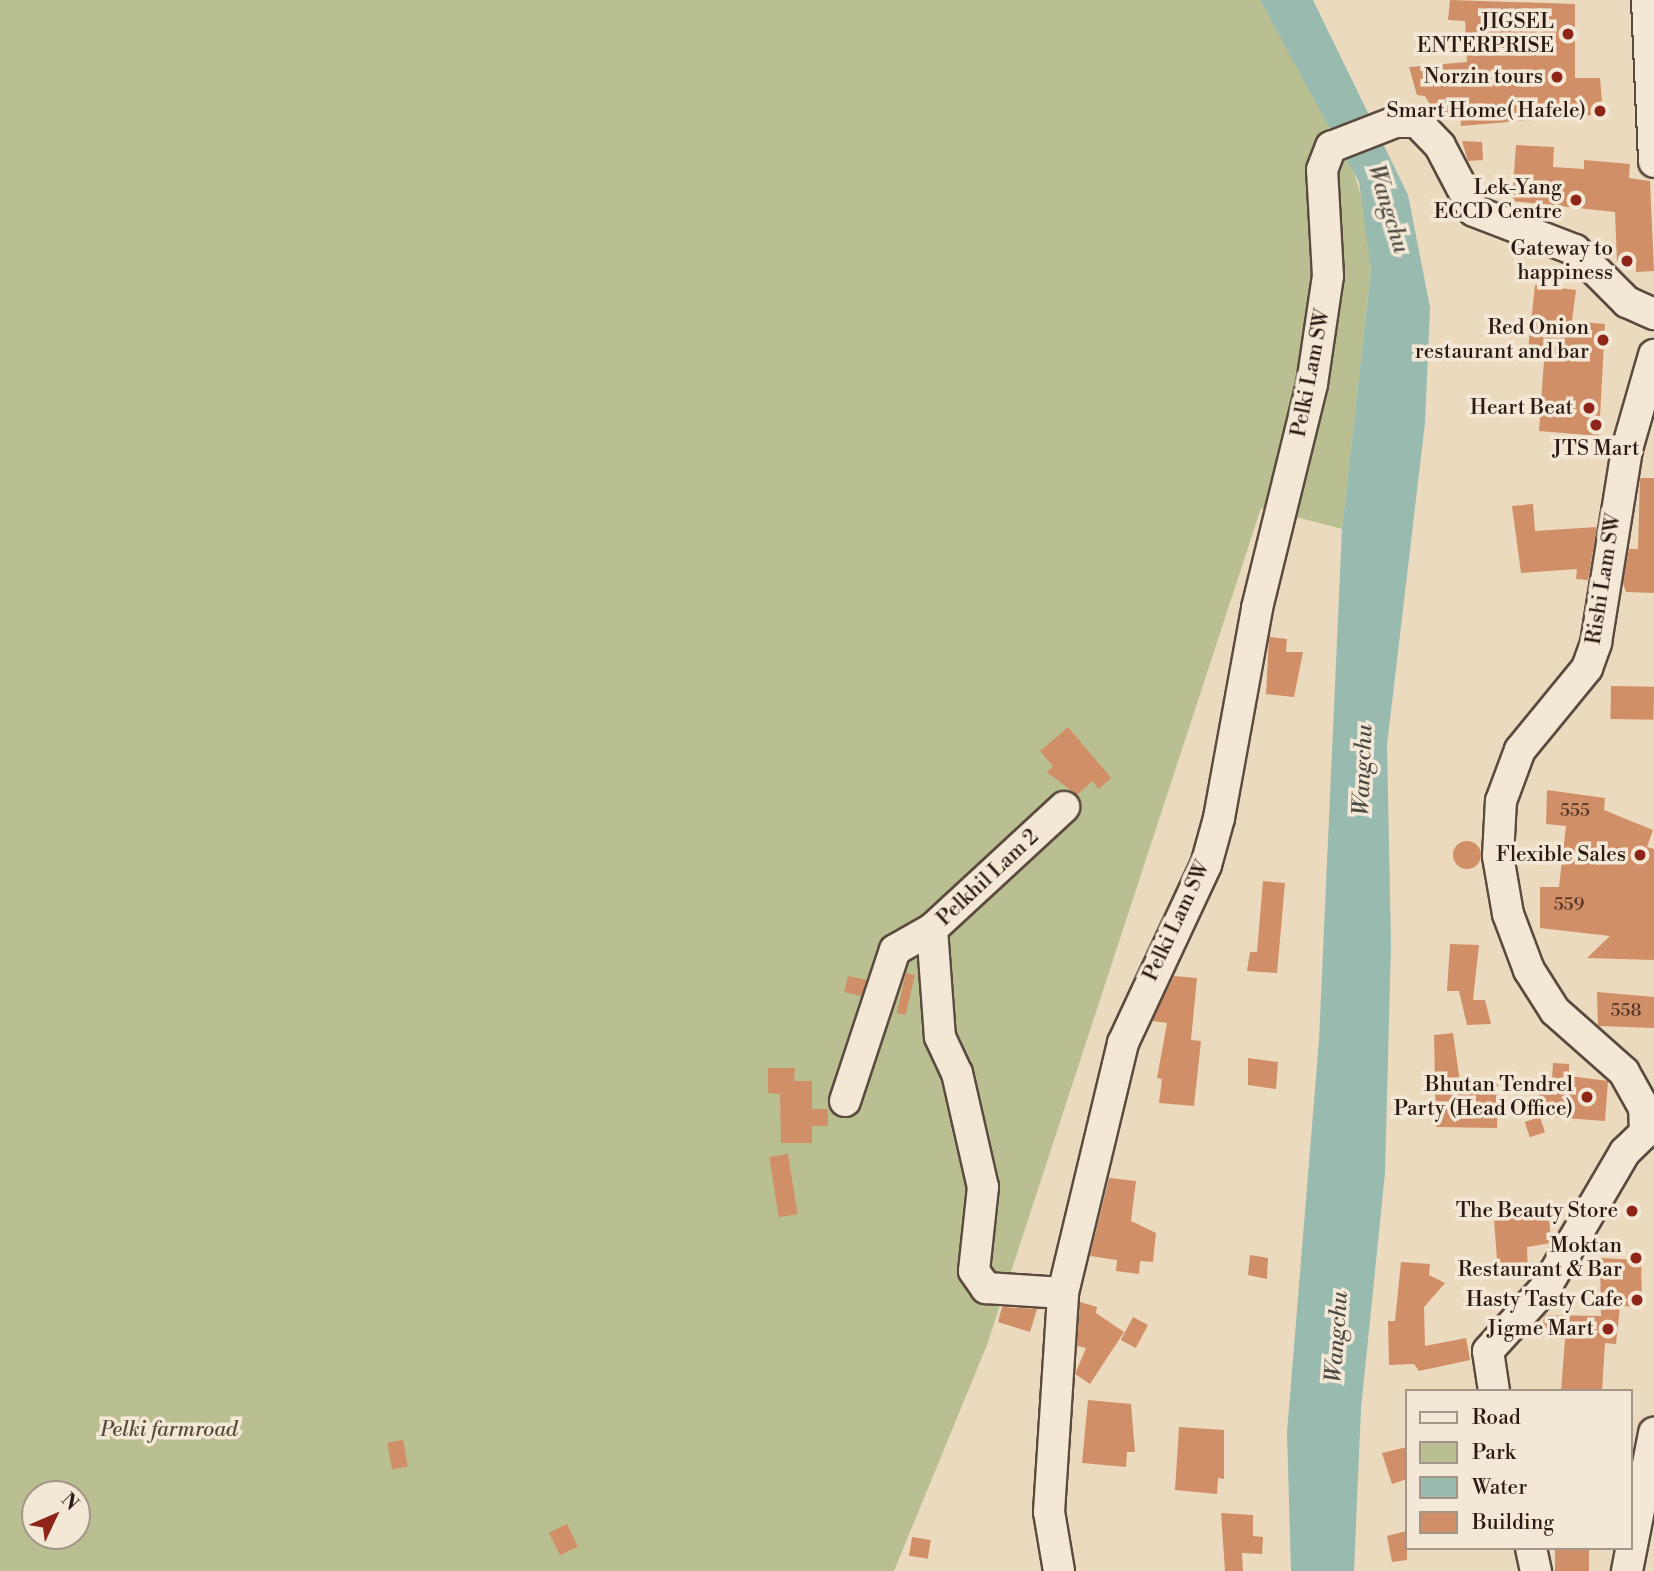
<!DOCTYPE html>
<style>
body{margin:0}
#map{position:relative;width:1654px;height:1571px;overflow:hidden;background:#ecdabf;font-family:"Libre Bodoni",serif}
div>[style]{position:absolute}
.green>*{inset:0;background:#b9bf91}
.water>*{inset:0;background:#99bbaf}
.building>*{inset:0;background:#d08f66;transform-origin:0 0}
.round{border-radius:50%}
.roads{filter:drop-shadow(2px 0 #5b4a3e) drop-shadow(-2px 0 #5b4a3e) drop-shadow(0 2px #5b4a3e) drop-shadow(0 -2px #5b4a3e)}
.minor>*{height:30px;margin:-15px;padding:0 15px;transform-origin:15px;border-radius:15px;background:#f3e7d5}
.dots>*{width:19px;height:19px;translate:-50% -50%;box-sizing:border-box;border:4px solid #f3e7d5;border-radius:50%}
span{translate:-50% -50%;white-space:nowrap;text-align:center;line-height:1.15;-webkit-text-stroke:7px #f3e7d5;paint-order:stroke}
.number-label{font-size:18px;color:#543728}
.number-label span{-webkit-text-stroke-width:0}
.poi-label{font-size:21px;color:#2b1a13}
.right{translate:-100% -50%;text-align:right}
.street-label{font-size:21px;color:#2b1a13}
.park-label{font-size:21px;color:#564c39;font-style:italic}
.water-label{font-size:23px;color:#4c4a42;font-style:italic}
.legend{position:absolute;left:1405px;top:1389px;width:228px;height:161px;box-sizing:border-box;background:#f3e7d5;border:2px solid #a39587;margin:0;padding:9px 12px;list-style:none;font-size:21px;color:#2b1a13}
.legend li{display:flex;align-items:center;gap:14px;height:35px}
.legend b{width:35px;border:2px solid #a39587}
.north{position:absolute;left:21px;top:1480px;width:70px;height:70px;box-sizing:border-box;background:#f3e7d5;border:2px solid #a39587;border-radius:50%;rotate:46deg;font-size:19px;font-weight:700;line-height:28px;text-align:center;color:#2b1a13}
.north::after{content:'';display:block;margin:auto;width:24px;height:32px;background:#8f2418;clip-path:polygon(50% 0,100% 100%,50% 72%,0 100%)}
</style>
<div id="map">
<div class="green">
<div style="clip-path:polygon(evenodd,0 0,1260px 0,1351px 163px,1366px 212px,1371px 269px,1342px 529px,1261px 508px,987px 1345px,894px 1571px,0 1571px,0 0,35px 1494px,77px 1494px,77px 1536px,35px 1536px,35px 1494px)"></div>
</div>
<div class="water">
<div style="clip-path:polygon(1260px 0,1313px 0,1408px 195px,1430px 307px,1425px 423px,1387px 745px,1391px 944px,1385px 1173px,1361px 1409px,1354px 1571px,1291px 1571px,1287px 1432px,1319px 1040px,1342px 529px,1371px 269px,1359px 182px)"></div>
</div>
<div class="building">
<div style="clip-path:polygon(1450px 0,1575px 4px,1575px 78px,1600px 78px,1603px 114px,1461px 126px,1460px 112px,1439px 120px,1425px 96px,1417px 95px,1409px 67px,1467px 62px,1465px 21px,1448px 20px)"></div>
<div style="clip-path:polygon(1462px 141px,1482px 142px,1483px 160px,1468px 161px)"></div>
<div style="clip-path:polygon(1516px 145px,1554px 147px,1553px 167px,1584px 169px,1584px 160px,1630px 164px,1629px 178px,1650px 181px,1654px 271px,1636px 272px,1636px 261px,1617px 262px,1615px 212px,1512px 201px)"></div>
<div style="clip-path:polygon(1535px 285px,1576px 290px,1572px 321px,1605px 324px,1599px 436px,1539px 431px,1544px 361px,1527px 359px)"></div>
<div style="clip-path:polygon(1640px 478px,1654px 478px,1654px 593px,1626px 592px,1623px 583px,1629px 549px,1638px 549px)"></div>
<div style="clip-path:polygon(1533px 504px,1535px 531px,1597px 527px,1588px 580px,1576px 579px,1577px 569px,1521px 573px,1512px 506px)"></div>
<div style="clip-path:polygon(1269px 637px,1287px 639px,1286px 652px,1303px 652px,1294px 697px,1266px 694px)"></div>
<div style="left:1611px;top:686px;width:43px;height:33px;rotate:1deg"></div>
<div style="clip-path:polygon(1068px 727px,1111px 778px,1099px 789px,1092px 781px,1077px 795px,1047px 772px,1053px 766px,1040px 751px)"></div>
<div style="clip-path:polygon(1547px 790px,1605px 798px,1604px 810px,1653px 830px,1647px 847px,1654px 849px,1654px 960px,1587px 958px,1610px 936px,1540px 928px,1540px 887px,1559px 887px,1566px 826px,1546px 824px)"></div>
<div class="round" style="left:1453px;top:841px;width:28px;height:28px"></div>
<div style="clip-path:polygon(1263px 881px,1285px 883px,1277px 973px,1247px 971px,1250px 952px,1257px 952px)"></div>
<div style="clip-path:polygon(1450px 944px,1479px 945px,1473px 1000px,1485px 1000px,1491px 1024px,1467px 1025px,1459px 991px,1447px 991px)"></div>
<div style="left:906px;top:973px;width:9px;height:41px;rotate:13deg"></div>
<div style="clip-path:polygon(848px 976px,867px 980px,861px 996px,844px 992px)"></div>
<div style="clip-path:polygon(1174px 976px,1197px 978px,1191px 1040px,1201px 1041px,1194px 1106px,1159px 1103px,1162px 1079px,1157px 1078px,1167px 1023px,1152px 1021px)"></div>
<div style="clip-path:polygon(1597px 992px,1654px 997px,1654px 1028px,1598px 1026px)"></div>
<div style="clip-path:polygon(1453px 1033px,1460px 1082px,1498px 1082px,1497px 1128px,1436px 1127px,1434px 1035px)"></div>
<div style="clip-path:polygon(1248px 1058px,1278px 1062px,1276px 1089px,1248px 1085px)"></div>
<div style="clip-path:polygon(1553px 1063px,1569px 1064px,1569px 1076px,1608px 1081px,1605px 1121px,1537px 1116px,1540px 1078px,1552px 1079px)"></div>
<div style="clip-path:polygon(768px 1068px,795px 1068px,794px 1081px,812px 1081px,812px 1109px,828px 1109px,828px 1126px,812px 1126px,812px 1143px,781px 1143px,780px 1094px,768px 1093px)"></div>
<div style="left:1540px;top:1117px;width:16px;height:16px;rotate:72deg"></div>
<div style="left:788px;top:1154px;width:61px;height:19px;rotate:81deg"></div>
<div style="clip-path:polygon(1109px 1178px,1136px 1181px,1131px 1221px,1156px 1233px,1153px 1262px,1140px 1261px,1139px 1274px,1116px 1271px,1117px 1260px,1090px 1256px)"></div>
<div style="clip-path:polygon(1549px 1215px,1551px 1243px,1527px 1247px,1528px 1272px,1498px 1274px,1494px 1219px)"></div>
<div style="clip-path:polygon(1250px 1255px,1268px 1258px,1267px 1279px,1248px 1275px)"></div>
<div style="clip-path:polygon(1600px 1258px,1641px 1260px,1642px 1307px,1620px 1306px,1616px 1344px,1605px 1343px,1602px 1391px,1561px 1391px,1565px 1339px,1542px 1337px,1544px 1315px,1601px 1316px)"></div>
<div style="clip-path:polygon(1401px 1262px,1430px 1264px,1429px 1275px,1445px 1283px,1424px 1307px,1425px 1346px,1466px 1338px,1470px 1360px,1419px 1371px,1414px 1364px,1389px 1365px,1388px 1321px,1395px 1321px)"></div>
<div style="clip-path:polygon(1080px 1302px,1097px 1307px,1096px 1313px,1124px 1332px,1090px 1384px,1075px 1374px,1086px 1348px,1077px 1346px)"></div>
<div style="clip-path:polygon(1002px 1307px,1037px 1309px,1030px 1332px,998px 1322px)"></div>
<div style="left:1133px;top:1317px;width:17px;height:26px;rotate:28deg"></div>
<div style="clip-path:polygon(1088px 1400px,1131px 1404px,1135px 1452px,1127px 1452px,1126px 1467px,1082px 1463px)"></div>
<div style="clip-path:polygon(1179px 1427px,1224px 1430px,1224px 1479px,1218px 1478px,1217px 1494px,1175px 1490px)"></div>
<div style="left:403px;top:1440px;width:27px;height:16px;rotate:80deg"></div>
<div style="clip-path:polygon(1407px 1447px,1407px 1479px,1392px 1484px,1382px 1453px)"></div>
<div style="clip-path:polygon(1221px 1513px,1253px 1515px,1253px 1536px,1263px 1537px,1262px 1554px,1242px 1553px,1243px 1571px,1225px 1571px)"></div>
<div style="left:567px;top:1524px;width:25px;height:20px;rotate:64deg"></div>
<div style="clip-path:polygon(1407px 1531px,1407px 1560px,1392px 1562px,1387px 1536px)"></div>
<div style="left:912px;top:1537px;width:19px;height:19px;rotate:9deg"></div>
<div style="left:1555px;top:1548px;width:34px;height:23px"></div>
</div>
<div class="roads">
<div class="minor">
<div style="left:1647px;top:0;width:162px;rotate:87.5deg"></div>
<div style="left:932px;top:929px;width:108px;rotate:85.8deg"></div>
<div style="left:940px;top:1037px;width:40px;rotate:65deg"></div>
<div style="left:957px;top:1073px;width:117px;rotate:77.2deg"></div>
<div style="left:983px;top:1187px;width:84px;rotate:96.1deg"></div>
<div style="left:974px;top:1271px;width:21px;rotate:55deg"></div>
<div style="left:986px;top:1288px;width:77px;rotate:3.7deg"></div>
<div style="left:845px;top:1101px;width:159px;rotate:-71.7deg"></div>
<div style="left:895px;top:950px;width:43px;rotate:-29.6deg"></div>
<div style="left:932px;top:929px;width:180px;rotate:-42.7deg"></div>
<div style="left:1645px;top:1133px;width:25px;rotate:-92deg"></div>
<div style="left:1644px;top:1108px;width:41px;rotate:-119.1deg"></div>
<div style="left:1624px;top:1072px;width:92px;rotate:-138.5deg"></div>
<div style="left:1555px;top:1011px;width:49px;rotate:-122.4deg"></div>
<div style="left:1529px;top:970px;width:60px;rotate:-110.6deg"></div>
<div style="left:1508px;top:914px;width:59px;rotate:-99.8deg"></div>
<div style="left:1498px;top:856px;width:55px;rotate:-86.9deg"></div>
<div style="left:1501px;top:801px;width:54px;rotate:-69.6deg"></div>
<div style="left:1520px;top:750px;width:106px;rotate:-50.7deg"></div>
<div style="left:1587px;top:668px;width:27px;rotate:-70deg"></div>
<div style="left:1596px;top:643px;width:196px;rotate:-80.9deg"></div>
<div style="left:1627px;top:449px;width:98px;rotate:-74deg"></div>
<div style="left:1494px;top:1391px;width:40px;rotate:-98.5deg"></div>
<div style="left:1488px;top:1351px;width:86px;rotate:-47.8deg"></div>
<div style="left:1546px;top:1287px;width:156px;rotate:-59.7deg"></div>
<div style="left:1625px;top:1152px;width:28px;rotate:-44deg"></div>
<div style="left:1531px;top:1548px;width:24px;rotate:78deg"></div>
<div style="left:1059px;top:1571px;width:60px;rotate:-99.6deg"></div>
<div style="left:1049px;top:1512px;width:219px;rotate:-86.3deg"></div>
<div style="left:1063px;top:1293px;width:257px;rotate:-76.5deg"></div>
<div style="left:1123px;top:1043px;width:196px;rotate:-65deg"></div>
<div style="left:1206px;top:865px;width:49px;rotate:-74.5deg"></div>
<div style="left:1219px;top:818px;width:213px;rotate:-79.7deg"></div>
<div style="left:1257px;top:608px;width:231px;rotate:-76.2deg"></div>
<div style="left:1312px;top:384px;width:109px;rotate:-81.6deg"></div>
<div style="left:1328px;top:276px;width:106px;rotate:-93.2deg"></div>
<div style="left:1322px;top:170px;width:25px;rotate:-69deg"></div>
<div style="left:1331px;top:147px;width:69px;rotate:-21.3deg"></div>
<div style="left:1395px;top:122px;width:22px"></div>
<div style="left:1417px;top:122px;width:33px;rotate:46deg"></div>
<div style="left:1440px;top:146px;width:73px;rotate:62.4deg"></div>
<div style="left:1474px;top:211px;width:108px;rotate:21.1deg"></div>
<div style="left:1575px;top:250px;width:74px;rotate:45deg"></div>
<div style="left:1627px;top:302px;width:30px;rotate:24deg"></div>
<div style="left:1627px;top:1571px;width:141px;rotate:-78.9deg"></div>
</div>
</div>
<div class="dots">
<div style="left:1568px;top:34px;background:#8f2418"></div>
<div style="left:1557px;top:77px;background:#8f2418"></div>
<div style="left:1600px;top:111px;background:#8f2418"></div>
<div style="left:1576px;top:200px;background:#8f2418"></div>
<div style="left:1627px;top:261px;background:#8f2418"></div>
<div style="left:1603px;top:340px;background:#8f2418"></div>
<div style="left:1589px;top:408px;background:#8f2418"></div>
<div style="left:1596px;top:425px;background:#8f2418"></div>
<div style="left:1640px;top:855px;background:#8f2418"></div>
<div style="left:1587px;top:1097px;background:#8f2418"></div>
<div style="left:1632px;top:1211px;background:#8f2418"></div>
<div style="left:1636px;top:1258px;background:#8f2418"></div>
<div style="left:1637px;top:1300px;background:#8f2418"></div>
<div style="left:1608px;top:1329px;background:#8f2418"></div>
</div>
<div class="number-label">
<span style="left:1575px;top:811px">555</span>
<span style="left:1569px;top:905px">559</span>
<span style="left:1626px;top:1011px">558</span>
</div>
<div class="poi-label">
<span class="right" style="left:1554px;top:34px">JIGSEL<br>ENTERPRISE</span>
<span class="right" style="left:1543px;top:77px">Norzin tours</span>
<span class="right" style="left:1586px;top:111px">Smart Home( Hafele)</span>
<span class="right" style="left:1562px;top:200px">Lek-Yang<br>ECCD Centre</span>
<span class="right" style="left:1613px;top:261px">Gateway to<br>happiness</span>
<span class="right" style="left:1589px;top:340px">Red Onion<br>restaurant and bar</span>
<span class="right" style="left:1573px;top:408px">Heart Beat</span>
<span style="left:1596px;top:449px">JTS Mart</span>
<span class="right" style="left:1626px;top:855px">Flexible Sales</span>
<span class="right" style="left:1573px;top:1097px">Bhutan Tendrel<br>Party (Head Office)</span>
<span class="right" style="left:1618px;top:1211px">The Beauty Store</span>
<span class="right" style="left:1622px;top:1258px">Moktan<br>Restaurant &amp; Bar</span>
<span class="right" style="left:1623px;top:1300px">Hasty Tasty Cafe</span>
<span class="right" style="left:1594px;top:1329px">Jigme Mart</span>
</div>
<div class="street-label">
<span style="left:1311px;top:373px;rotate:-79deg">Pelki Lam SW</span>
<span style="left:1604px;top:579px;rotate:-81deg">Rishi Lam SW</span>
<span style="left:988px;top:878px;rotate:-43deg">Pelkhil Lam 2</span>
<span style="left:1177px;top:921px;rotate:-65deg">Pelki Lam SW</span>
</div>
<div class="park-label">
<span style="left:169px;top:1430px">Pelki farmroad</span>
</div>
<div class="water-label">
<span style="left:1388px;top:209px;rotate:73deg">Wangchu</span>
<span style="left:1363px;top:770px;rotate:-88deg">Wangchu</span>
<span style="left:1337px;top:1337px;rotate:-86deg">Wangchu</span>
</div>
<ul class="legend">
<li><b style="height:9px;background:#f3e7d5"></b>Road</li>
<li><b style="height:19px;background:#b9bf91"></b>Park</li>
<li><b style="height:19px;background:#99bbaf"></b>Water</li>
<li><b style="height:19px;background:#d08f66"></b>Building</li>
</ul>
<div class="north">N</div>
</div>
